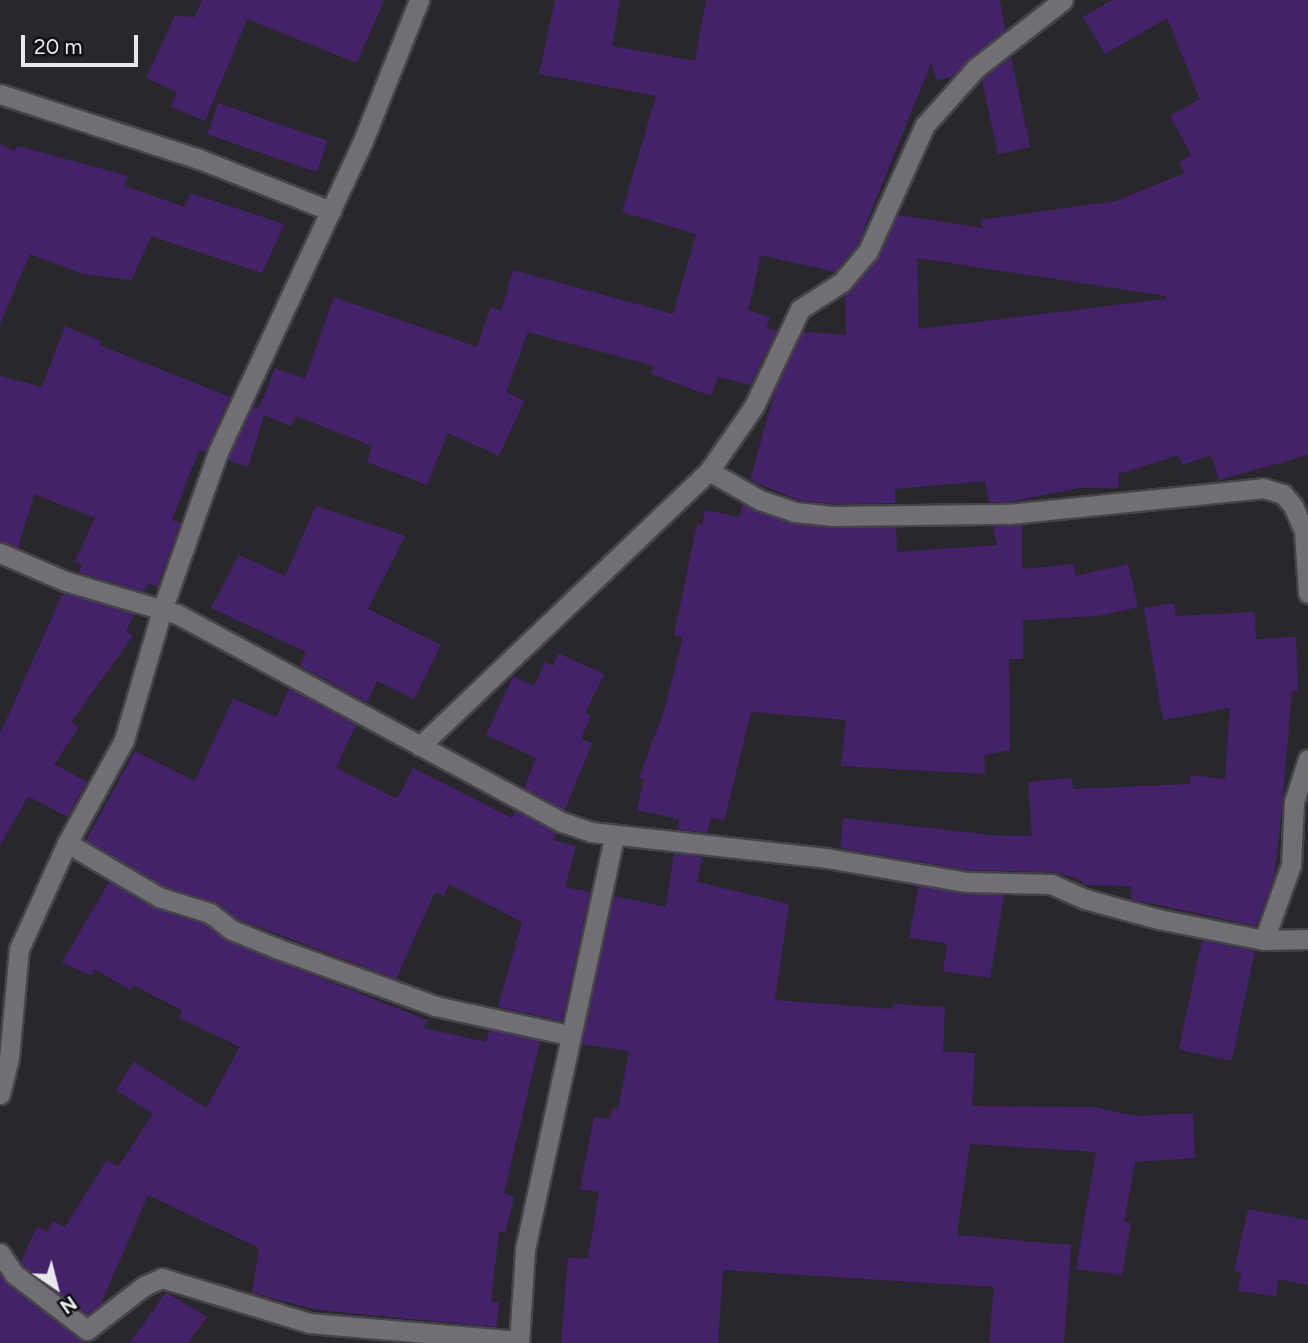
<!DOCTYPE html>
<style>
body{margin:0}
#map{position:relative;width:1308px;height:1343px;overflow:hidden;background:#29272d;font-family:Figtree,sans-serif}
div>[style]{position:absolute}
.building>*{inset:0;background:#442269;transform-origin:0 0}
.roads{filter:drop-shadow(2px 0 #464449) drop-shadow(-2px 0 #464449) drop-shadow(0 2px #464449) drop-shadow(0 -2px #464449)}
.minor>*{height:19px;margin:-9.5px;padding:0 9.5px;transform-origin:9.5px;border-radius:9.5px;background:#716e75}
span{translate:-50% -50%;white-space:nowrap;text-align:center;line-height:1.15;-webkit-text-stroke:7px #111013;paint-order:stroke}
.north{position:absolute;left:21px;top:1252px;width:70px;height:70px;-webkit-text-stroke:5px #111013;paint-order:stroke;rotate:145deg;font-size:19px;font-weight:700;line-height:28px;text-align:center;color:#e9e8ec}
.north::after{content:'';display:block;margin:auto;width:24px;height:32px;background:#e9e8ec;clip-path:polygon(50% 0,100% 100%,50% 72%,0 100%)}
.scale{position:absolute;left:21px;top:35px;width:117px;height:32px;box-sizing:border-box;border:4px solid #e9e8ec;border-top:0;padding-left:9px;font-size:21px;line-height:24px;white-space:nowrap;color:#e9e8ec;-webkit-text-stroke:5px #111013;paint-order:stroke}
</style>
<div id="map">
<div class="building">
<div style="clip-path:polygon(202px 0,384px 0,357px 63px,247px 19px,205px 121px,171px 107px,177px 92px,146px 78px,175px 16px,195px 17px)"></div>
<div style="clip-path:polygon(555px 0,620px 0,612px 46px,695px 61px,706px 0,1000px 0,1005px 30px,951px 77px,937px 80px,931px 63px,858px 244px,835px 272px,761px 255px,748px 310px,770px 317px,766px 329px,777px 330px,750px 385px,718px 377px,711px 396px,651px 374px,654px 366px,528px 332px,506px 392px,524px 401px,499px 456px,448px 433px,427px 485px,367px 462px,372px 446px,296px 416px,291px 426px,264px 415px,248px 467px,228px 460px,253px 406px,259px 409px,275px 368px,305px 379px,334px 297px,477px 347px,491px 307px,501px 311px,513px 270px,673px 314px,696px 234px,622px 212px,656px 96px,539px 74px)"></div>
<div style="clip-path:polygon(evenodd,1112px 0,1308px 0,1308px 455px,1219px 480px,1211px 455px,1182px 465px,1179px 455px,1118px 474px,1119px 488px,1079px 488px,1008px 502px,989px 502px,985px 481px,895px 489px,895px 503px,834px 504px,798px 500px,750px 480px,775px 391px,803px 332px,846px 335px,845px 294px,878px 259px,898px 215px,983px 228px,980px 220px,1116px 201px,1185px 173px,1179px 162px,1191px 155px,1170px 116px,1200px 99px,1167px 18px,1105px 54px,1083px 17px,1112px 0,917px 258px,1166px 296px,1166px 299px,919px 329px,917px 258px)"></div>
<div style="clip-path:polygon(1011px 57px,1030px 147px,998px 154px,982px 80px)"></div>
<div style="left:218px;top:103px;width:116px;height:33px;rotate:19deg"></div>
<div style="clip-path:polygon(0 144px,14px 151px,18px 146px,128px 176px,124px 186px,185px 207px,190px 193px,284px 224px,262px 273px,151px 236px,132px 280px,83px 274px,30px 254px,0 324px)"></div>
<div style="clip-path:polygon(65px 326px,101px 341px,99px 345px,230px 397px,205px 452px,199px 450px,172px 520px,180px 523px,157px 587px,148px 583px,144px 592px,78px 572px,83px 565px,75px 562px,95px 518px,34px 494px,18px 548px,0 541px,0 376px,42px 387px)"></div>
<div style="clip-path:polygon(743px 504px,793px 524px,896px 528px,897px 552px,997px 545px,993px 526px,1022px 525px,1022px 569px,1074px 564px,1075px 576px,1128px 564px,1138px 607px,1098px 616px,1023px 620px,1023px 659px,1009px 659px,1010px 750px,984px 755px,985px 774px,841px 766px,846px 720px,751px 712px,724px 821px,711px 817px,707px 833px,678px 829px,679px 819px,637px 810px,644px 779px,639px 778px,665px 708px,683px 637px,674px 635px,697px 524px,702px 525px,705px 510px,739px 517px)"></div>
<div style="clip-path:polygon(316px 506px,405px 536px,368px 609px,441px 645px,414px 699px,377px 681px,367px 702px,300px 666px,306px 652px,211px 608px,239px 555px,285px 576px)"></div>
<div style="clip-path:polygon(63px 593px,134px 614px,126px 632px,133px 636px,71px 722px,79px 727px,54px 764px,87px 782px,67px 817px,28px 796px,0 846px,0 734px)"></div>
<div style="clip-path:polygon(1174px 603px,1176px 616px,1255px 612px,1256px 639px,1296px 637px,1298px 691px,1292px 691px,1280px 828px,1274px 877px,1256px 926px,1131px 899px,1131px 886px,1085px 885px,1078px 878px,1052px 872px,968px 870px,840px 848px,843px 818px,990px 835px,1032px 836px,1028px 782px,1072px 778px,1073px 789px,1190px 784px,1191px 775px,1225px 779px,1230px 708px,1163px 720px,1144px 608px)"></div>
<div style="clip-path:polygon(558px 653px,604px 674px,585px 713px,591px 715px,581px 739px,592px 743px,565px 810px,524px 788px,536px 758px,486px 735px,513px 676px,534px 686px,545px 662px,553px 666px)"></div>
<div style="clip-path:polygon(289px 689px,356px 725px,336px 768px,397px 799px,413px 768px,512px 818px,515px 811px,556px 833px,553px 840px,576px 846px,565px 887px,590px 892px,562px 1021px,498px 1007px,522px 922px,449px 884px,444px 896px,435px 892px,396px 979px,238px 919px,217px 903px,164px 886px,86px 840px,135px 751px,195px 781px,233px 699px,277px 717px)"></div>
<div style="clip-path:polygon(674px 853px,702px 857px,697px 882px,789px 904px,775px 1000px,892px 1009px,893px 1004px,945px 1007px,943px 1052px,975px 1053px,972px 1106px,1093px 1107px,1136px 1116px,1193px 1113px,1195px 1158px,1135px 1162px,1124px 1222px,1131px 1223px,1122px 1275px,1076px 1269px,1096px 1152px,970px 1144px,957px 1235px,1071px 1245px,1064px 1343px,989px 1343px,994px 1287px,723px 1270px,718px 1343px,561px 1343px,568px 1257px,588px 1259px,599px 1192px,580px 1189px,594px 1117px,610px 1119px,612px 1108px,618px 1109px,629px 1051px,582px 1044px,614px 896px,666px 907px)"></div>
<div style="clip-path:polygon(109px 882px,153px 908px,204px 924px,227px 941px,427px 1020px,424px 1028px,486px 1042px,490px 1030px,540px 1041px,504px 1193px,514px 1197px,505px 1233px,499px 1231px,491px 1301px,499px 1303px,496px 1327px,318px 1310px,252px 1293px,259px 1248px,148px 1195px,101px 1304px,87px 1315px,23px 1266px,21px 1262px,37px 1227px,48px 1232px,52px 1221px,65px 1227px,107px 1160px,118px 1167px,153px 1114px,116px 1090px,134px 1062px,206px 1108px,240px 1047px,179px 1018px,183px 1011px,133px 985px,130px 990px,95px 969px,92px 976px,62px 962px)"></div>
<div style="clip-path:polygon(919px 886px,1004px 895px,990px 978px,943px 971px,947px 944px,909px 937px)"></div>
<div style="left:1202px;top:940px;width:54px;height:112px;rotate:12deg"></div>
<div style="clip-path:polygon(1248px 1209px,1308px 1220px,1308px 1285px,1278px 1279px,1276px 1296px,1238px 1291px,1241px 1272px,1234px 1271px)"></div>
<div style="clip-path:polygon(0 1275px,7px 1284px,84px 1343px,0 1343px)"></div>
<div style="clip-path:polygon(166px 1292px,207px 1317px,188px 1343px,130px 1343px)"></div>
</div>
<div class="roads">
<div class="minor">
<div style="left:0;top:94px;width:209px;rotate:18.1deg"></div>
<div style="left:199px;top:159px;width:142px;rotate:21.5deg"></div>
<div style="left:709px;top:471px;width:59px;rotate:29.6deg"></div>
<div style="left:760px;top:500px;width:37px;rotate:19deg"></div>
<div style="left:795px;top:512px;width:38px;rotate:6deg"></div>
<div style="left:833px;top:516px;width:176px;rotate:-0.7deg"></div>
<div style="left:1009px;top:514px;width:255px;rotate:-5.8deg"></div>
<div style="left:1263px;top:488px;width:21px;rotate:17deg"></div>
<div style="left:1283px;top:494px;width:16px;rotate:50deg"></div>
<div style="left:1293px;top:506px;width:27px;rotate:66deg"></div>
<div style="left:1304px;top:531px;width:62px;rotate:86.3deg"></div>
<div style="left:0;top:553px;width:71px;rotate:23.3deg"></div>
<div style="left:65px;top:581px;width:117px;rotate:16.4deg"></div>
<div style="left:177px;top:614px;width:438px;rotate:28.4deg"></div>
<div style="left:562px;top:822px;width:31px;rotate:19deg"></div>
<div style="left:591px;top:832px;width:236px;rotate:6.3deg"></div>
<div style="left:826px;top:858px;width:143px;rotate:9.7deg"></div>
<div style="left:967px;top:882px;width:84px;rotate:1.4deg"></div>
<div style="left:1051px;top:884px;width:37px;rotate:24deg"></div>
<div style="left:1085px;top:899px;width:76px;rotate:15.3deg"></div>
<div style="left:1158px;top:919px;width:108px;rotate:11.2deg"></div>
<div style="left:1264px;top:940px;width:44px;rotate:-1.3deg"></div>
<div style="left:420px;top:746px;width:399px;rotate:-43.6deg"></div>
<div style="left:709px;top:471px;width:79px;rotate:-55.3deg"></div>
<div style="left:754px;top:406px;width:107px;rotate:-64.6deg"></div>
<div style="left:800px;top:309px;width:50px;rotate:-32.7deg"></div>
<div style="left:842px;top:282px;width:40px;rotate:-50deg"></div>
<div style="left:868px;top:251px;width:138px;rotate:-65.7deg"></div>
<div style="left:925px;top:125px;width:76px;rotate:-48.2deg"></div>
<div style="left:976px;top:68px;width:110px;rotate:-38deg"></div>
<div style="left:67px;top:843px;width:107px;rotate:30.4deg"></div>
<div style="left:159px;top:897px;width:53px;rotate:17.4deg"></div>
<div style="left:210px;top:913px;width:28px;rotate:38deg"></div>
<div style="left:232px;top:930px;width:48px;rotate:22.2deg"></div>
<div style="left:276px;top:948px;width:169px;rotate:20deg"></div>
<div style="left:435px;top:1006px;width:137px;rotate:12.2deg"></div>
<div style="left:1264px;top:940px;width:80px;rotate:-70.2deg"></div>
<div style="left:1291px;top:865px;width:63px;rotate:-87.3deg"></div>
<div style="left:1294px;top:802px;width:45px;rotate:-72deg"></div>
<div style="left:0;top:1094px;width:37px;rotate:-76deg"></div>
<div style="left:9px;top:1058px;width:109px;rotate:-84.8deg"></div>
<div style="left:19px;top:949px;width:116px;rotate:-65.6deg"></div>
<div style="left:67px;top:843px;width:118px;rotate:-61deg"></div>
<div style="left:124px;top:740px;width:135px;rotate:-73.7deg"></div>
<div style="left:162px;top:610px;width:168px;rotate:-70.5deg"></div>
<div style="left:218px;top:452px;width:343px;rotate:-65deg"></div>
<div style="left:363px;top:141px;width:152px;rotate:-68.3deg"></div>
<div style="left:0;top:1253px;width:25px;rotate:56deg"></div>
<div style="left:14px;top:1274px;width:92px;rotate:37.5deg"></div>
<div style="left:87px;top:1330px;width:72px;rotate:-37.7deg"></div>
<div style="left:144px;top:1286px;width:20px;rotate:-24deg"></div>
<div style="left:162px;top:1278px;width:154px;rotate:17deg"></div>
<div style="left:309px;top:1323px;width:211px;rotate:4.9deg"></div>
<div style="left:519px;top:1343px;width:94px;rotate:-86.3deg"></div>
<div style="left:525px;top:1249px;width:422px;rotate:-77.8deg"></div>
</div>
</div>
<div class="north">N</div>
<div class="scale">20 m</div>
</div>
